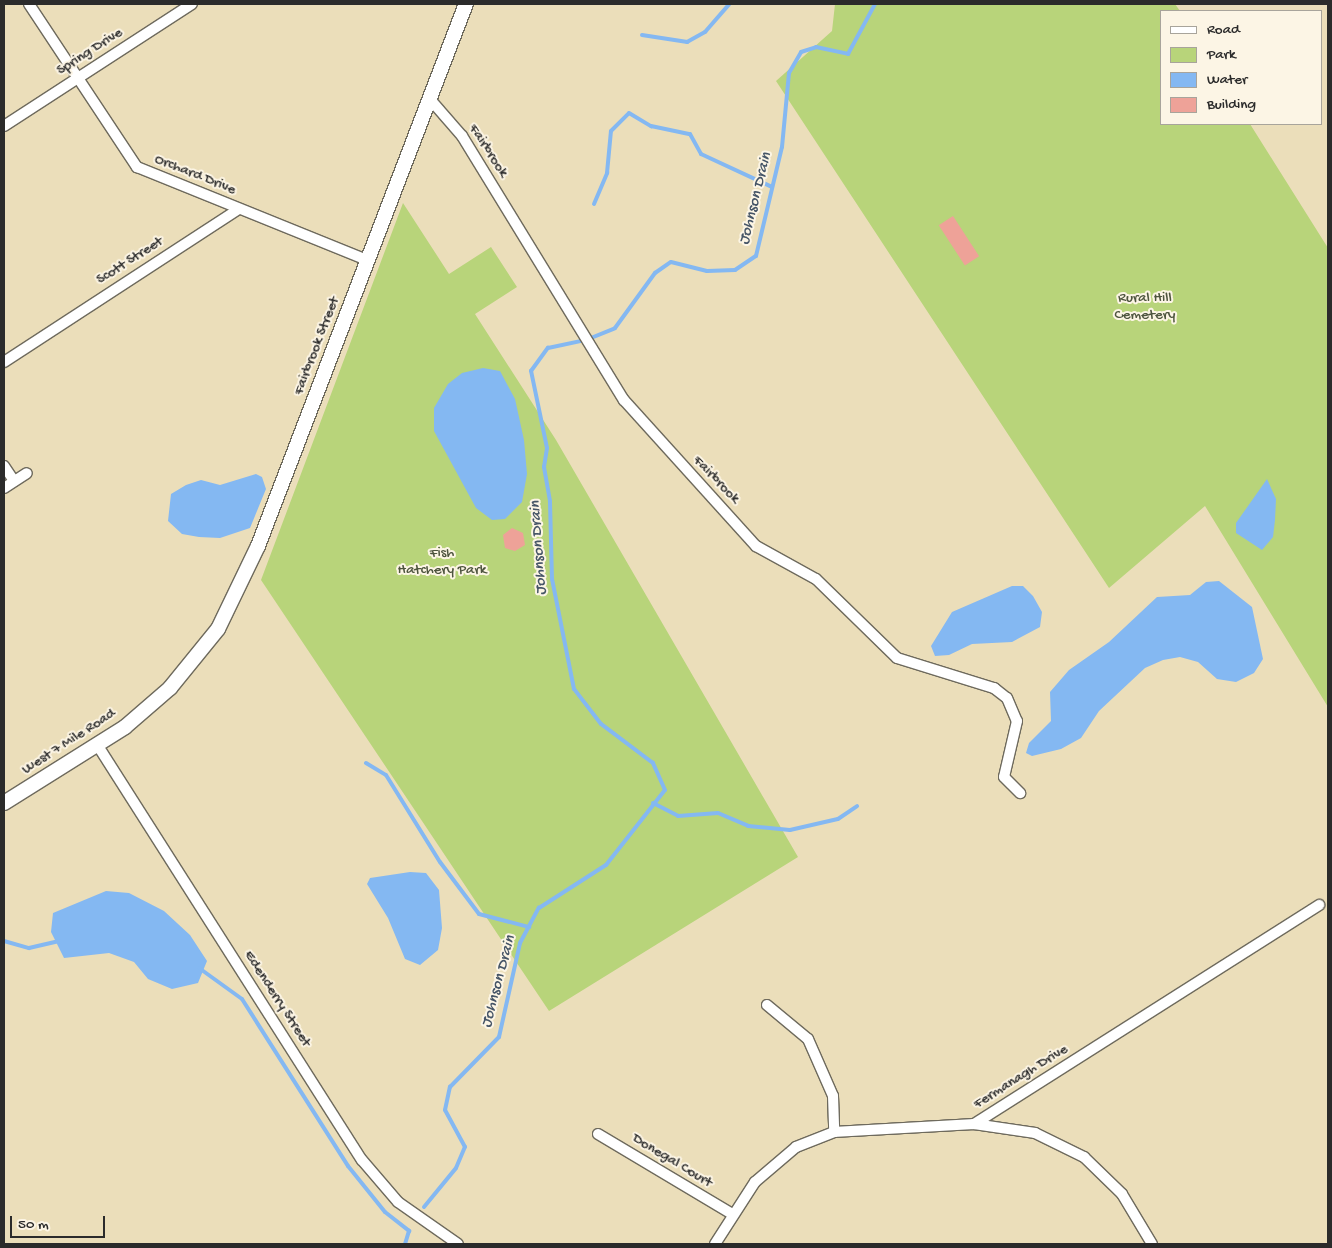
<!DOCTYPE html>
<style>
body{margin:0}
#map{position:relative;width:1332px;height:1248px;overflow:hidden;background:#ebdeba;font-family:"Gochi Hand",sans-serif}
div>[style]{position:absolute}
.green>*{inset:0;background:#b8d47a}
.water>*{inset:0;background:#84b8f2}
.stream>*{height:4px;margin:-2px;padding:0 2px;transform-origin:2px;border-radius:2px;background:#84b8f2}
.building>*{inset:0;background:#eea298;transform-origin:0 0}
.roads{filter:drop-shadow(1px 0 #6e6a5d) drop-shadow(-1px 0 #6e6a5d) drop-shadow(0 1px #6e6a5d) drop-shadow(0 -1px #6e6a5d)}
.street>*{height:10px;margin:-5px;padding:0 5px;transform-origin:5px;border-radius:5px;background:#fff}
.secondary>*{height:14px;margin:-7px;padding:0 7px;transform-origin:7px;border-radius:7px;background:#fff}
span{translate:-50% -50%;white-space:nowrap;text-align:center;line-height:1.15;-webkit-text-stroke:4px #fcf5e5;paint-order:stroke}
.street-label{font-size:15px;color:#2b2b2b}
.park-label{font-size:15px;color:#4e553f}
.water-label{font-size:16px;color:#465567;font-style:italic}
.frame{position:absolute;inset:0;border:5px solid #2b2b2b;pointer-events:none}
.legend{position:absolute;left:1160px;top:10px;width:162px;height:115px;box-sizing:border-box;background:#fcf5e5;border:1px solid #a8a49b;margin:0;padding:6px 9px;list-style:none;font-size:15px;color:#2b2b2b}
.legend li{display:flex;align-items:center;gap:10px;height:25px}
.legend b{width:25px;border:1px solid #a8a49b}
.scale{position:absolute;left:10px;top:1216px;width:95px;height:22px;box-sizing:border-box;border:2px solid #2b2b2b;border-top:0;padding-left:6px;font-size:15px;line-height:18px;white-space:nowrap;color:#2b2b2b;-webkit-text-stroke:4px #fcf5e5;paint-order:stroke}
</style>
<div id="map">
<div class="green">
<div style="clip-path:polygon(835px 4px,1175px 4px,1180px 11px,1161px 11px,1161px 124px,1250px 124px,1328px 248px,1328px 707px,1205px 506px,1109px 588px,776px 81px,832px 31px)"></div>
<div style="clip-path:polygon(403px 203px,449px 274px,491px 247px,517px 287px,475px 314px,556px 440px,798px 857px,549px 1011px,261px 580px)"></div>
</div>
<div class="water">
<div style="clip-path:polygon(483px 368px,500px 371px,515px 399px,524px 440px,527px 474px,522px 502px,505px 519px,492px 520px,476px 508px,434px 431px,434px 408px,448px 384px,462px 373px)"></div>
<div style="clip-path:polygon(256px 474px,262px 477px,266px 489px,250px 528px,220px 538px,199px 537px,182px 534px,168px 521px,171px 494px,186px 485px,201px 480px,220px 485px)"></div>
<div style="clip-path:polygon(1267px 479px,1276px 499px,1275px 520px,1273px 537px,1262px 550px,1236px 533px,1236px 523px)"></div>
<div style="clip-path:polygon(1219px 581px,1252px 607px,1263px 659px,1254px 673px,1236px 682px,1217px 679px,1198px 662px,1180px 657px,1163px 660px,1145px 668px,1099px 711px,1081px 738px,1061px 749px,1032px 756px,1026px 753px,1029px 743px,1051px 721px,1050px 692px,1069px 670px,1109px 642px,1157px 597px,1190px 595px,1206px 582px)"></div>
<div style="clip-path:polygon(1012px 586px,1023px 586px,1033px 596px,1042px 612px,1040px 627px,1012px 642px,972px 644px,949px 655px,935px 656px,931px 646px,952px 612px)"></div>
<div style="clip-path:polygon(410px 872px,426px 873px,439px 890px,442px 928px,438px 950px,420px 965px,405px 959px,388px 918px,367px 884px,370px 878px)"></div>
<div style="clip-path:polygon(106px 891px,129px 893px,164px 911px,190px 935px,207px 961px,198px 983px,172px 989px,148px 979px,134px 962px,109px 953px,64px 958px,51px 932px,53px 913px)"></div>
</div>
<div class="stream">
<div style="left:642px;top:35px;width:46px;rotate:8.8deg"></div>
<div style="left:687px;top:42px;width:21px;rotate:-29deg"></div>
<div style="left:705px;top:32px;width:37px;rotate:-49deg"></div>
<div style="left:594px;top:204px;width:34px;rotate:-67deg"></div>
<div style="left:607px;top:173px;width:42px;rotate:-84.6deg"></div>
<div style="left:611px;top:131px;width:25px;rotate:-45deg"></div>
<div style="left:629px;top:113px;width:26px;rotate:31deg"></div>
<div style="left:651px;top:126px;width:40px;rotate:12deg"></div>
<div style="left:690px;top:134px;width:23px;rotate:61deg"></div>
<div style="left:701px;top:154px;width:78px;rotate:24.9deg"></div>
<div style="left:366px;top:763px;width:23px;rotate:31deg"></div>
<div style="left:386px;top:775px;width:102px;rotate:58.2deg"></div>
<div style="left:440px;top:862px;width:65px;rotate:53.1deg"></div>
<div style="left:479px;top:914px;width:52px;rotate:14.6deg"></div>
<div style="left:653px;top:803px;width:28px;rotate:27deg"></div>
<div style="left:678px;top:816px;width:40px;rotate:-4.3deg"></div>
<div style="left:718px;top:813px;width:33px;rotate:23deg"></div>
<div style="left:748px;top:826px;width:42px;rotate:5.4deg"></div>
<div style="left:790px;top:830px;width:49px;rotate:-12.9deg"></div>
<div style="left:838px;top:819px;width:23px;rotate:-34deg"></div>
<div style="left:4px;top:941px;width:26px;rotate:16deg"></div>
<div style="left:29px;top:948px;width:31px;rotate:-13deg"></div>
<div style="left:199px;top:968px;width:53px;rotate:35.8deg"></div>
<div style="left:242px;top:999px;width:198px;rotate:57.6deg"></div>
<div style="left:348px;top:1166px;width:59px;rotate:51.2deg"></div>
<div style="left:385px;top:1212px;width:31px;rotate:38deg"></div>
<div style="left:424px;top:1207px;width:50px;rotate:-50.6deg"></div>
<div style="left:456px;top:1168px;width:23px;rotate:-67deg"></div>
<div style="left:465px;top:1147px;width:42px;rotate:-118.4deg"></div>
<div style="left:445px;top:1110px;width:24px;rotate:-78deg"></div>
<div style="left:450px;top:1087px;width:70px;rotate:-45.6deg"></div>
<div style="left:499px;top:1037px;width:96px;rotate:-77.4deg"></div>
<div style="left:520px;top:943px;width:40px;rotate:-62deg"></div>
<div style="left:539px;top:908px;width:80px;rotate:-32.7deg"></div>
<div style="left:606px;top:865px;width:95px;rotate:-51.8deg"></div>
<div style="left:665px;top:790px;width:30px;rotate:-114deg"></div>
<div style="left:653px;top:763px;width:65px;rotate:-143.1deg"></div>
<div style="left:601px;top:724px;width:44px;rotate:-127.6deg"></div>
<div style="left:574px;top:689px;width:112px;rotate:-101.3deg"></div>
<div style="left:552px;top:579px;width:78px;rotate:-91.5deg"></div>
<div style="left:550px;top:501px;width:35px;rotate:-100deg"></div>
<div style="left:544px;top:467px;width:19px;rotate:-81deg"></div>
<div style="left:547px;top:448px;width:79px;rotate:-101.7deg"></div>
<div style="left:531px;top:371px;width:29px;rotate:-54deg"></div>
<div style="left:548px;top:348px;width:39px;rotate:-12deg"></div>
<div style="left:586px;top:340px;width:31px;rotate:-22deg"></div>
<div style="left:615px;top:328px;width:68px;rotate:-54deg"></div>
<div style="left:655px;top:273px;width:19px;rotate:-35deg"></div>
<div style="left:671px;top:262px;width:37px;rotate:14deg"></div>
<div style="left:707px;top:271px;width:28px;rotate:-2deg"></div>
<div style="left:735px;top:270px;width:25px;rotate:-34deg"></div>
<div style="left:756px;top:256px;width:112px;rotate:-76.6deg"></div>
<div style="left:782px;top:147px;width:74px;rotate:-84.6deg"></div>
<div style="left:789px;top:73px;width:24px;rotate:-60deg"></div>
<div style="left:801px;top:52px;width:16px;rotate:-18deg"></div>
<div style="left:816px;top:47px;width:33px;rotate:12deg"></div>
<div style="left:848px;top:54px;width:57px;rotate:-61.6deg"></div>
<div style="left:405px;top:1244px;width:14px;rotate:-73deg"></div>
</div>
<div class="building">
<div style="left:953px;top:216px;width:48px;height:17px;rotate:57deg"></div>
<div style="clip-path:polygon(512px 528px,523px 533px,525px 545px,515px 551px,505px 548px,503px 535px)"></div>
</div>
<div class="roads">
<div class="street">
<div style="left:29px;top:4px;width:196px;rotate:56.5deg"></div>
<div style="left:137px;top:167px;width:248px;rotate:22deg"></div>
<div style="left:429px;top:98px;width:50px;rotate:49deg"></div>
<div style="left:462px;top:136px;width:310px;rotate:58.5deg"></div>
<div style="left:624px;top:400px;width:197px;rotate:47.9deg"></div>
<div style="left:756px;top:546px;width:68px;rotate:28.8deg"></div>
<div style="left:816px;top:579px;width:113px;rotate:44.3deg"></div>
<div style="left:897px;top:658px;width:102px;rotate:17.2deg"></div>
<div style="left:994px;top:688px;width:16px;rotate:38deg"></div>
<div style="left:1007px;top:698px;width:25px;rotate:67deg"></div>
<div style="left:1017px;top:721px;width:57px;rotate:103.1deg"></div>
<div style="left:1004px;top:777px;width:23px;rotate:45deg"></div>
<div style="left:4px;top:126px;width:224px;rotate:-33deg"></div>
<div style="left:4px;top:362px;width:280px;rotate:-33.1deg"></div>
<div style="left:4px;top:466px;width:18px;rotate:56deg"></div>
<div style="left:4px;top:488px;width:27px;rotate:-33deg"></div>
<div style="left:98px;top:746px;width:491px;rotate:57.5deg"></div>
<div style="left:362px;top:1160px;width:55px;rotate:49.4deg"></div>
<div style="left:398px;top:1202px;width:73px;rotate:35deg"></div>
<div style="left:767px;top:1005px;width:53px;rotate:39.7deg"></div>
<div style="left:808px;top:1039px;width:62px;rotate:66.3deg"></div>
<div style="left:833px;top:1096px;width:36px;rotate:88deg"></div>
<div style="left:974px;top:1124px;width:62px;rotate:8.4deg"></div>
<div style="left:1035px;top:1133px;width:55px;rotate:26.1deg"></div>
<div style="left:1084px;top:1157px;width:53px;rotate:44.2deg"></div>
<div style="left:1122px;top:1194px;width:58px;rotate:59deg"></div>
<div style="left:598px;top:1134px;width:156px;rotate:30.8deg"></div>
<div style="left:715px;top:1244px;width:74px;rotate:-57.2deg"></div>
<div style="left:755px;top:1182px;width:54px;rotate:-40.5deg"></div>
<div style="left:796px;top:1147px;width:41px;rotate:-21.5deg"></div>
<div style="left:834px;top:1132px;width:140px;rotate:-3.3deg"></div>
<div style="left:974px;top:1124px;width:409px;rotate:-32.4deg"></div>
</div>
<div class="secondary">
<div style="left:4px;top:803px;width:143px;rotate:-32.1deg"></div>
<div style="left:125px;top:727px;width:60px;rotate:-40.9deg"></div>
<div style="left:170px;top:688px;width:76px;rotate:-50.9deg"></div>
<div style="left:218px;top:629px;width:92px;rotate:-64.3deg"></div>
<div style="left:258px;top:546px;width:581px;rotate:-69.01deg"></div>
</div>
</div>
<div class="street-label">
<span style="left:90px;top:52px;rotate:-33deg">Spring Drive</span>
<span style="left:488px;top:151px;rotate:57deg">Fairbrook</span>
<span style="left:195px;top:175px;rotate:22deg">Orchard Drive</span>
<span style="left:130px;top:261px;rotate:-33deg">Scott Street</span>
<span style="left:317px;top:346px;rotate:-69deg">Fairbrook Street</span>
<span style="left:716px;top:480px;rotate:46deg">Fairbrook</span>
<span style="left:69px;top:742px;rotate:-33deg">West 7 Mile Road</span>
<span style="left:277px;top:999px;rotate:57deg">Edenderry Street</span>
<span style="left:1021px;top:1077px;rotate:-32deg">Fermanagh Drive</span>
<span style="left:672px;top:1161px;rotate:31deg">Donegal Court</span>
</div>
<div class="park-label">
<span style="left:1145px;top:307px">Rural Hill<br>Cemetery</span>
<span style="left:442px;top:562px">Fish<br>Hatchery Park</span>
</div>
<div class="water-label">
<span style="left:757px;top:199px;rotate:-76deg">Johnson Drain</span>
<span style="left:540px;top:548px;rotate:-94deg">Johnson Drain</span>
<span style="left:500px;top:982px;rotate:-75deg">Johnson Drain</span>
</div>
<div class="frame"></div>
<ul class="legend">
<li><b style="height:6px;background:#fff"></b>Road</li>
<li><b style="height:14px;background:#b8d47a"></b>Park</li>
<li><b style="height:14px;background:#84b8f2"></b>Water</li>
<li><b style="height:14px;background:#eea298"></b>Building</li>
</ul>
<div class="scale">50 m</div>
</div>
